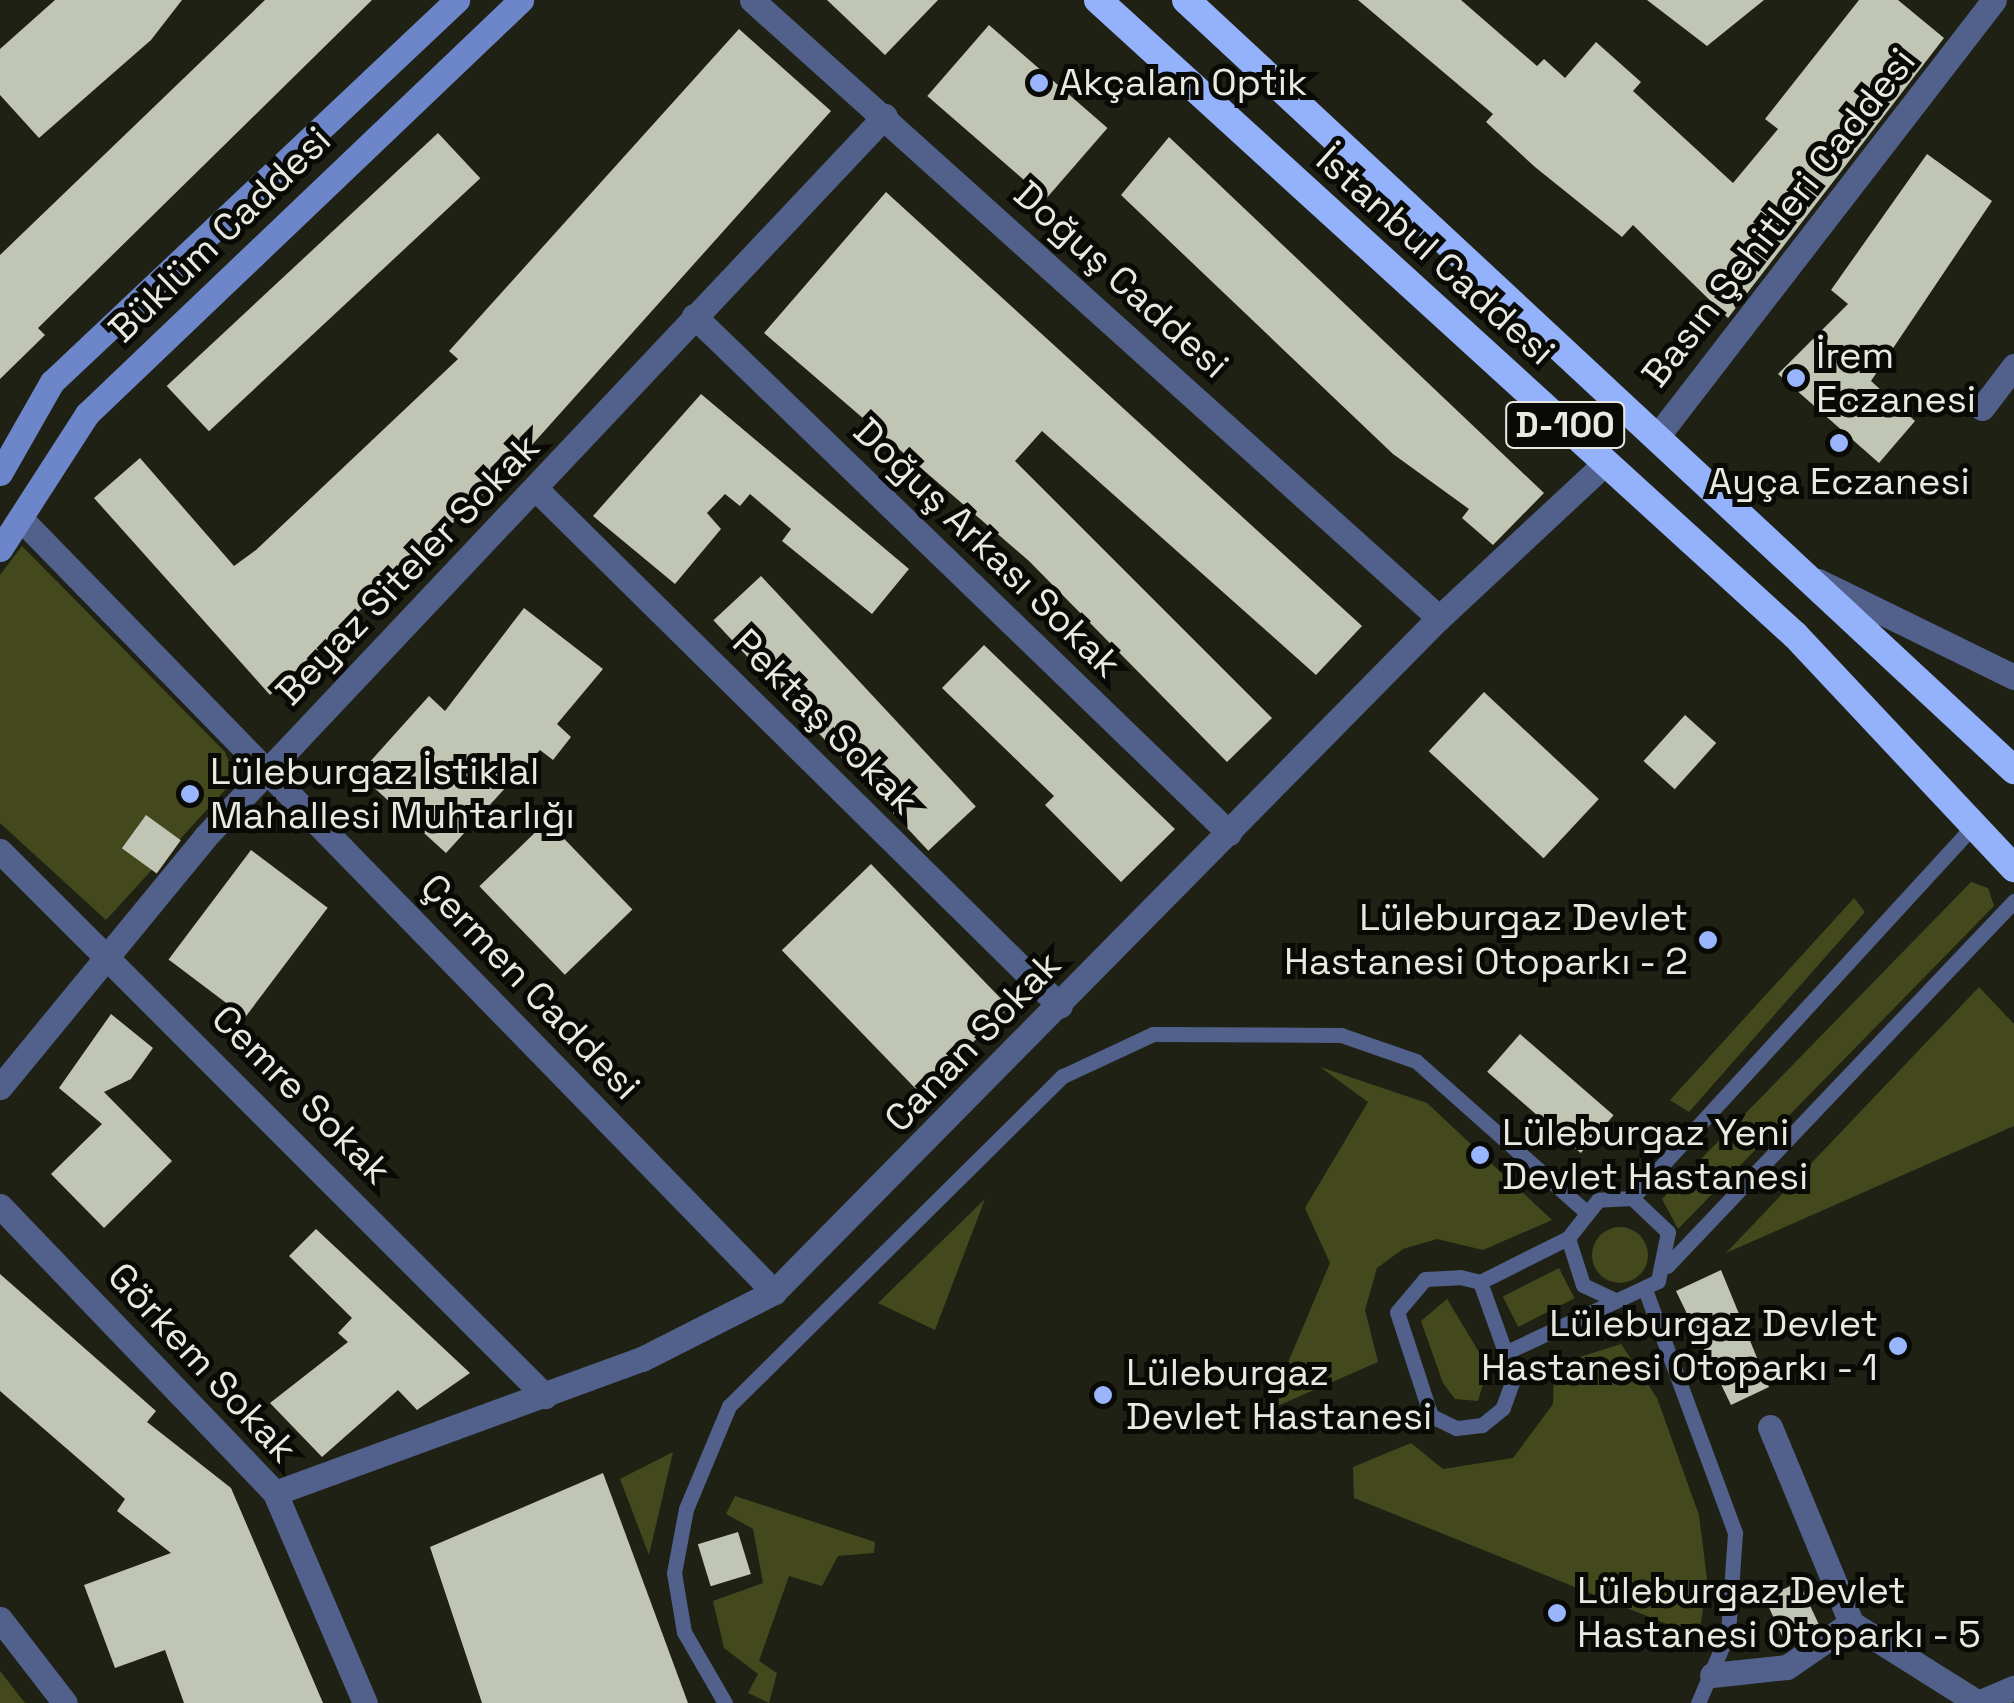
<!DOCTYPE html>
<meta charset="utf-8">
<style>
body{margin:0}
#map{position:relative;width:2014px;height:1703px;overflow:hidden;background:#1f2114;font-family:"Space Grotesk",sans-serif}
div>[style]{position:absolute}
.green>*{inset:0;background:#43491c;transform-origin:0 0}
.round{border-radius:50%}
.building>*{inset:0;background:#c1c5b4;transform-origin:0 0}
.service>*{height:15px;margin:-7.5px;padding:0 7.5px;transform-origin:7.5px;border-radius:7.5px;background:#51618b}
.minor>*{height:25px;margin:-12.5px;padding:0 12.5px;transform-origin:12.5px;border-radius:12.5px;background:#51618b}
.tertiary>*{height:25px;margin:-12.5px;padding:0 12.5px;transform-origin:12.5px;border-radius:12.5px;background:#51618b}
.secondary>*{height:25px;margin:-12.5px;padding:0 12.5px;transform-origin:12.5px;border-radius:12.5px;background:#6d86c9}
.trunk>*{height:28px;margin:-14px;padding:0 14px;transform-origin:14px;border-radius:14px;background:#94b1fc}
.dots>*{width:28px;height:28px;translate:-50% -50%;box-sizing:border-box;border:5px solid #090a05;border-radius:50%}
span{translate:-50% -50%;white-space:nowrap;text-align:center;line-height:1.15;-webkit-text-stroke:10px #090a05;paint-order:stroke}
.shield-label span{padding:2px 8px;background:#090a05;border:2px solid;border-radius:8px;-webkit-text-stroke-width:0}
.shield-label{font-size:35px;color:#e8eae1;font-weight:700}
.poi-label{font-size:38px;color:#e8eae1}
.left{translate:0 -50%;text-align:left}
.right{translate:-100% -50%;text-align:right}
.street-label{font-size:38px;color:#e8eae1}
</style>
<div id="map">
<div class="green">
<div style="clip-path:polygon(22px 546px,225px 752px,236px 778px,106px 920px,0 823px,0 575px)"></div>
<div style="clip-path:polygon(1971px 882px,1988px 888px,1994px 906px,1678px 1229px,1662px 1199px)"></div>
<div style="clip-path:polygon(1854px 898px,1865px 912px,1689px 1112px,1670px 1100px)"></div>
<div style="clip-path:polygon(1979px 987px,2014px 1024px,2014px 1126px,1726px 1253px)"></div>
<div style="clip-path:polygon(1320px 1067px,1427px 1103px,1552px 1220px,1483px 1250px,1437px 1239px,1403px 1249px,1377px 1268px,1365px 1310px,1378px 1362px,1268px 1410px,1330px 1263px,1305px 1208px,1368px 1102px)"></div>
<div style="clip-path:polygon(985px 1199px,935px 1330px,878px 1303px)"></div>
<div class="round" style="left:1592px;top:1227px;width:56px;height:56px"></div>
<div style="left:1559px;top:1268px;width:34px;height:63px;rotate:63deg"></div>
<div style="clip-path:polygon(1447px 1299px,1488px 1367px,1478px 1401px,1455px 1399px,1443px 1383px,1421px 1321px)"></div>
<div style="clip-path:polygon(1621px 1344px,1657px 1398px,1699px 1515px,1707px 1579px,1699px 1637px,1354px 1498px,1353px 1467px,1411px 1443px,1443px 1469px,1513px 1458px,1553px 1404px,1554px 1365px)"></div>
<div style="clip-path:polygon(673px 1452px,649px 1555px,620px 1479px)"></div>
<div style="clip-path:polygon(735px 1496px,875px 1542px,874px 1553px,838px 1556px,822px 1586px,789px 1576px,759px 1661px,777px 1673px,769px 1703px,748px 1693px,758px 1674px,724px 1648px,713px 1601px,763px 1583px,753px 1529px,726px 1514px)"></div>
<div style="clip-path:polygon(0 1671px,25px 1703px,0 1703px)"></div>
</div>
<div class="building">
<div style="clip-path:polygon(55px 0,182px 0,151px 40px,39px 138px,0 95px,0 49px)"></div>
<div style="clip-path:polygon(265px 0,372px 0,38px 328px,45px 335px,0 379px,0 255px)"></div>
<div style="clip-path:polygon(827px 0,938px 0,885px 55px)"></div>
<div style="clip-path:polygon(1358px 0,1461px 0,1537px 66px,1544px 59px,1565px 78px,1596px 42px,1641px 82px,1633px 91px,1733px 183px,1778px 129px,1765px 119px,1859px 0,1898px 0,1944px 38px,1728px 318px,1633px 225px,1622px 237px,1535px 167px,1486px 122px,1493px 114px)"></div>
<div style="clip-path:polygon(1647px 0,1764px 0,1707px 46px)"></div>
<div style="left:989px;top:25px;width:157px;height:94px;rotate:41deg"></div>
<div style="clip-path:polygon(739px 29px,831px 111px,513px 466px,270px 695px,94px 498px,140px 458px,234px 566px,256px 550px,458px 359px,449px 351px)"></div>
<div style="left:438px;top:133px;width:62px;height:371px;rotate:47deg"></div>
<div style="clip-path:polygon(1169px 137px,1544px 493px,1493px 545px,1462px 518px,1469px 509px,1393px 454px,1121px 195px)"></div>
<div style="clip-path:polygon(1927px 154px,1992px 201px,1871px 381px,1915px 421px,1879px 463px,1778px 374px,1848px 304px,1831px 290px)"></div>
<div style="clip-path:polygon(886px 192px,1362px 626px,1316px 675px,1042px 431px,1015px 461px,1272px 718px,1227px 762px,1029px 561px,764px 333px)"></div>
<div style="clip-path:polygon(701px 394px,909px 569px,872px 614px,782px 541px,791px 529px,750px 494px,740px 506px,725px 494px,707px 513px,721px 529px,675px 584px,593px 516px)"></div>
<div style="left:761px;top:576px;width:315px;height:65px;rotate:47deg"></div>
<div style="clip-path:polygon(524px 608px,603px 669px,557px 724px,571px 737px,553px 760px,540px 750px,446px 853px,359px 774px,429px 696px,445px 711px)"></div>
<div style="clip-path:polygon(984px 645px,1175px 829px,1121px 882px,1045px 805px,1054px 796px,942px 688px)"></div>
<div style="left:1484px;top:692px;width:157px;height:81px;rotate:43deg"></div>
<div style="left:1685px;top:715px;width:42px;height:62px;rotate:42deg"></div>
<div style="left:146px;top:815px;width:43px;height:41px;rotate:36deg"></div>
<div style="left:547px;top:821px;width:123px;height:94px;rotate:46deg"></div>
<div style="left:251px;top:850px;width:96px;height:137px;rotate:37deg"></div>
<div style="left:871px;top:864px;width:199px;height:124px;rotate:46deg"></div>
<div style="clip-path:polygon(111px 1014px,153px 1048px,131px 1079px,104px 1092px,172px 1161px,104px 1228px,51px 1174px,102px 1124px,59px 1088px)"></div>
<div style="left:1520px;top:1034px;width:124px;height:50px;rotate:41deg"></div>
<div style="clip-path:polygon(316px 1229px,470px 1373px,417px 1410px,398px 1390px,322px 1457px,270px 1403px,348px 1342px,338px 1333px,352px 1318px,289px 1256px)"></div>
<div style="clip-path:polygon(1721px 1270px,1769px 1387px,1731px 1405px,1676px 1291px)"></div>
<div style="clip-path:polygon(0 1274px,156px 1411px,147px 1422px,231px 1488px,323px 1703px,184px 1703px,165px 1650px,115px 1668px,84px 1585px,171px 1553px,117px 1511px,125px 1499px,0 1391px)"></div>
<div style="clip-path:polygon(603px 1473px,688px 1703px,482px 1703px,430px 1547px)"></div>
<div style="left:738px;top:1532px;width:44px;height:42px;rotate:73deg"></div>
<div style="left:1799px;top:1582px;width:47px;height:38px;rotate:65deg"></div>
</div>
<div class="service">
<div style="left:1632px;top:1198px;width:507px;rotate:-47.48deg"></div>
<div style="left:1667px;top:1266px;width:504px;rotate:-46.45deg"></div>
<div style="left:1460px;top:1277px;width:21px;rotate:14deg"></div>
<div style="left:1480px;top:1282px;width:101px;rotate:70.3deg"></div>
<div style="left:1514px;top:1377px;width:33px;rotate:110deg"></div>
<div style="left:1503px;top:1408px;width:27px;rotate:141deg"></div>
<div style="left:1482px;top:1425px;width:26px;rotate:173deg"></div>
<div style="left:1456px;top:1428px;width:28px;rotate:-154deg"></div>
<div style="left:1431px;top:1416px;width:109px;rotate:-108.1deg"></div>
<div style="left:1397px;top:1312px;width:43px;rotate:-49.7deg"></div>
<div style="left:1425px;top:1279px;width:35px;rotate:-3deg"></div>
<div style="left:1480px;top:1282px;width:98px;rotate:-26.6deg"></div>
<div style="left:1646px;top:1292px;width:257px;rotate:69.7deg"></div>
<div style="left:1735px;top:1533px;width:100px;rotate:94deg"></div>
<div style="left:1728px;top:1633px;width:76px;rotate:113.2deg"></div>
<div style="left:1511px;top:1350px;width:162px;rotate:-25.1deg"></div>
<div style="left:1658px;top:1281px;width:50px;rotate:-78.5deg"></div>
<div style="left:1668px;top:1232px;width:50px;rotate:-136.6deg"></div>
<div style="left:1632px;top:1198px;width:34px;rotate:177deg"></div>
<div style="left:1598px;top:1200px;width:48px;rotate:128.3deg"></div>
<div style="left:1568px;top:1238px;width:49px;rotate:72.3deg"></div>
<div style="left:1583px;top:1285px;width:33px;rotate:25deg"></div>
<div style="left:725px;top:1703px;width:82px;rotate:-120deg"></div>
<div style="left:684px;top:1632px;width:60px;rotate:-99.6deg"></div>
<div style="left:674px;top:1573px;width:65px;rotate:-79.4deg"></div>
<div style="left:686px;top:1509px;width:112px;rotate:-67.3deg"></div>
<div style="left:729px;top:1406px;width:470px;rotate:-44.7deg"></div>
<div style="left:1063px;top:1076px;width:99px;rotate:-25deg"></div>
<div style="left:1153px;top:1034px;width:188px;rotate:0.3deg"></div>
<div style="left:1341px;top:1035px;width:79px;rotate:19.1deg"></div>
<div style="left:1416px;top:1061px;width:225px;rotate:41.6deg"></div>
</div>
<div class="minor">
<div style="left:752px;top:0;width:924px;rotate:41.97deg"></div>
<div style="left:694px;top:316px;width:744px;rotate:44.02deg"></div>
<div style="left:1982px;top:408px;width:53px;rotate:-52.7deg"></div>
<div style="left:1659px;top:434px;width:548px;rotate:-52.34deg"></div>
<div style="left:538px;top:491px;width:733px;rotate:44.61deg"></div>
<div style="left:22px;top:520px;width:1078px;rotate:45.75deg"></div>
<div style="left:1818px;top:581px;width:218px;rotate:26.1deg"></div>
<div style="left:0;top:851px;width:771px;rotate:45deg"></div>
<div style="left:0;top:1087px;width:323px;rotate:-50.6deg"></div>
<div style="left:205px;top:837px;width:991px;rotate:-46.68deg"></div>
<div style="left:0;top:1206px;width:397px;rotate:46.2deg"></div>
<div style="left:275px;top:1493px;width:228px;rotate:66.8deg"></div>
<div style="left:1770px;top:1427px;width:212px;rotate:67.5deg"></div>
<div style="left:1851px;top:1623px;width:150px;rotate:32.2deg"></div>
<div style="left:275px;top:1493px;width:391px;rotate:-20.1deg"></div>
<div style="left:642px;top:1359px;width:148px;rotate:-26.9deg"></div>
<div style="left:774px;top:1292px;width:947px;rotate:-45.39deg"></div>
<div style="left:1439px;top:618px;width:229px;rotate:-43deg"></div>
<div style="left:0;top:1619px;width:106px;rotate:52.3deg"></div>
<div style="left:1712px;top:1675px;width:75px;rotate:-6.1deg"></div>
<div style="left:1787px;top:1667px;width:78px;rotate:-34.5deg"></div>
</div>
<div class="tertiary">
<div style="left:1978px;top:1703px;width:39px;rotate:-23deg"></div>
</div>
<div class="secondary">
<div style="left:0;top:473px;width:105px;rotate:-60.3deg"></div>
<div style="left:52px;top:382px;width:557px;rotate:-43.33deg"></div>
<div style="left:0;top:549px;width:161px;rotate:-57.2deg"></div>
<div style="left:87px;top:414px;width:600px;rotate:-43.65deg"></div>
</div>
<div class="trunk">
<div style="left:1098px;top:0;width:943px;rotate:42.34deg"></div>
<div style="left:1795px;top:635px;width:320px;rotate:46.8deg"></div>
<div style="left:1186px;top:0;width:1131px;rotate:42.92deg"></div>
</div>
<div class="dots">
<div style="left:1039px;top:83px;background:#99b5fd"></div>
<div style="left:1796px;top:378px;background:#99b5fd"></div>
<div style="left:1839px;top:443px;background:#99b5fd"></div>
<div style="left:190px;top:794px;background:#99b5fd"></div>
<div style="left:1708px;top:940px;background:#99b5fd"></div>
<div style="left:1480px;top:1155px;background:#99b5fd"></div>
<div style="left:1898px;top:1346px;background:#99b5fd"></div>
<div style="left:1103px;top:1395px;background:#99b5fd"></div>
<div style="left:1557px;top:1613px;background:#99b5fd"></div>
</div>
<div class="shield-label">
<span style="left:1565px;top:425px">D-100</span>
</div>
<div class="poi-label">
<span class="left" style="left:1059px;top:83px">Akçalan Optik</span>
<span class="left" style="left:1816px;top:378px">İrem<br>Eczanesi</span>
<span style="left:1839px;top:482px">Ayça Eczanesi</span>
<span class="left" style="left:210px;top:794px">Lüleburgaz İstiklal<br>Mahallesi Muhtarlığı</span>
<span class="right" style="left:1688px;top:940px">Lüleburgaz Devlet<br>Hastanesi Otoparkı - 2</span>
<span class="left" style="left:1502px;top:1155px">Lüleburgaz Yeni<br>Devlet Hastanesi</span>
<span class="right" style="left:1878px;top:1346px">Lüleburgaz Devlet<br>Hastanesi Otoparkı - 1</span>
<span class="left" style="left:1126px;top:1395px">Lüleburgaz<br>Devlet Hastanesi</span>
<span class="left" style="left:1577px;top:1613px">Lüleburgaz Devlet<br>Hastanesi Otoparkı - 5</span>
</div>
<div class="street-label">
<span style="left:1779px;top:218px;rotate:-52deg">Basın Şehitleri Caddesi</span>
<span style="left:220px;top:235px;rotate:-44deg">Büklüm Caddesi</span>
<span style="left:1435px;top:256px;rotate:42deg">İstanbul Caddesi</span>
<span style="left:1121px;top:280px;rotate:42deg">Doğuş Caddesi</span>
<span style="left:987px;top:548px;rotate:44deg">Doğuş Arkası Sokak</span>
<span style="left:408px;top:570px;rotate:-46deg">Beyaz Siteler Sokak</span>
<span style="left:825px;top:722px;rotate:45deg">Pektaş Sokak</span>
<span style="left:530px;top:987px;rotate:46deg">Çermen Caddesi</span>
<span style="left:973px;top:1042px;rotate:-46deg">Canan Sokak</span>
<span style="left:301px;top:1095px;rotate:45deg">Cemre Sokak</span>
<span style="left:202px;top:1363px;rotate:47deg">Görkem Sokak</span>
</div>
</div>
